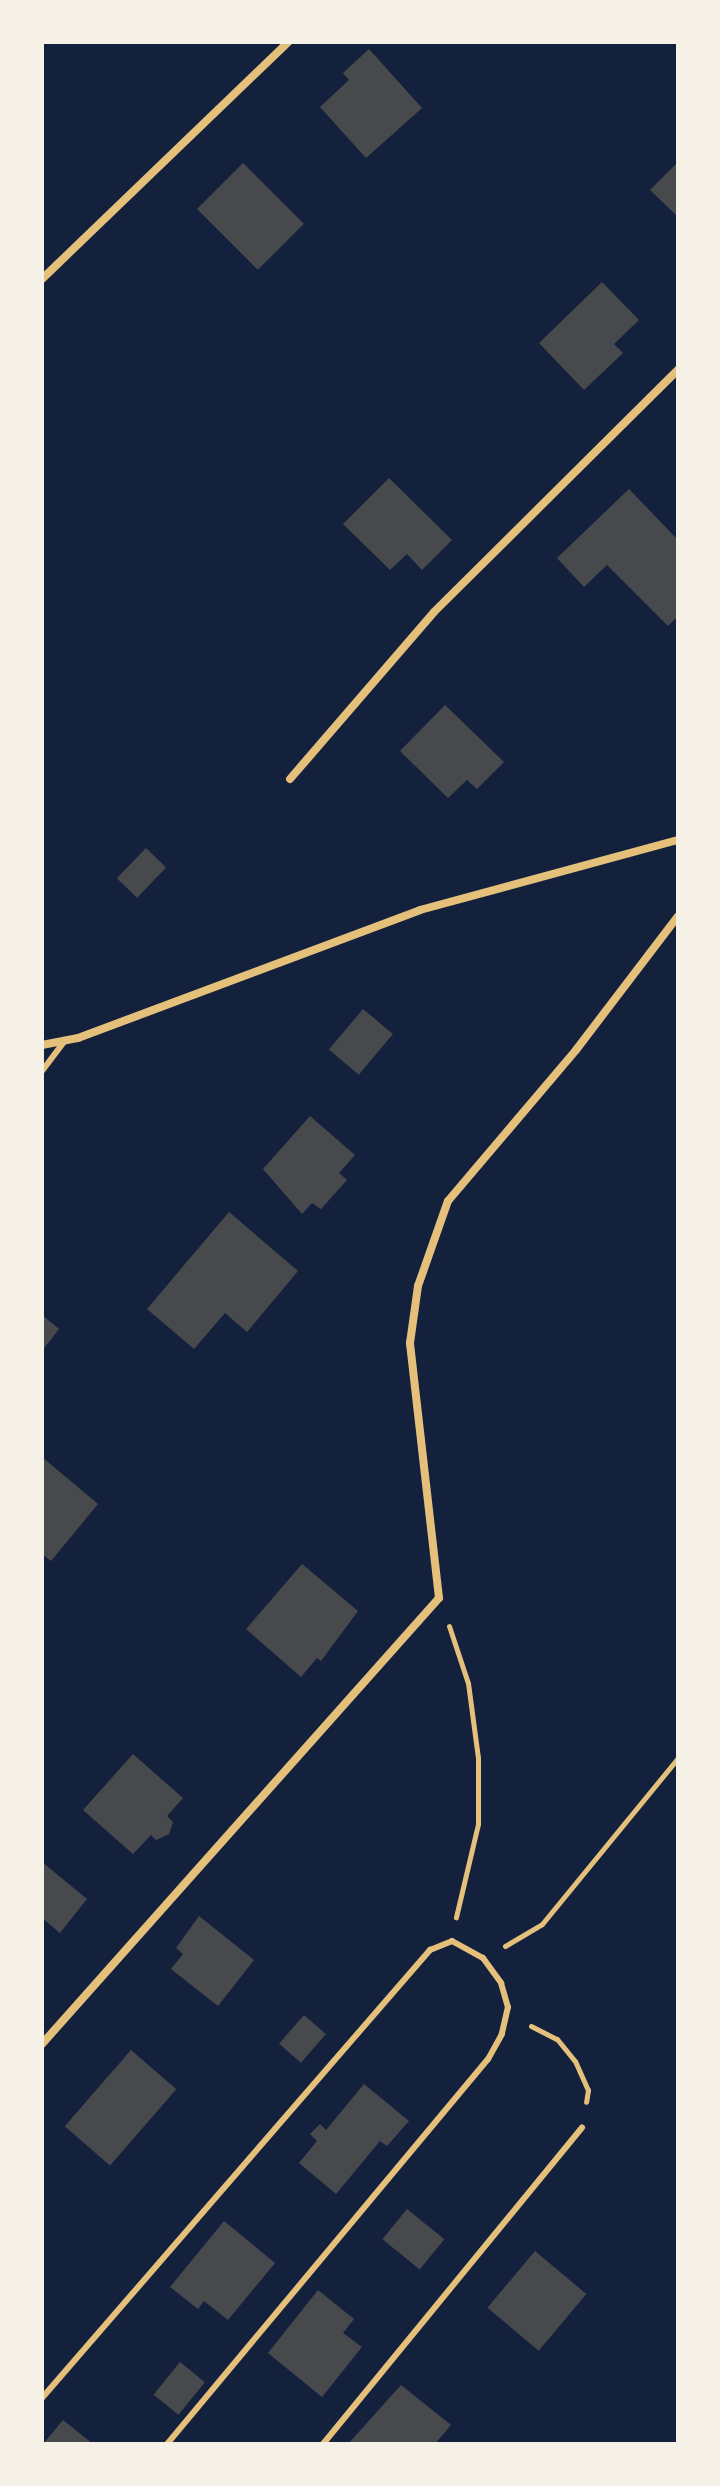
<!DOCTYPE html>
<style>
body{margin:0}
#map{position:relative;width:720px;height:2486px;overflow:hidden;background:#14213d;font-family:"DM Sans",sans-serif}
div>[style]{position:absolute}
.building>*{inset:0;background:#48494c;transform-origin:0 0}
.path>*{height:5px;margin:-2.5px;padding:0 2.5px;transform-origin:2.5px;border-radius:2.5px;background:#e5c07b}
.service>*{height:6px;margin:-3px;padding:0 3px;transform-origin:3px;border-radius:3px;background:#e5c07b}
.minor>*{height:8px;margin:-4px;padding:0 4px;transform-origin:4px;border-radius:4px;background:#e5c07b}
span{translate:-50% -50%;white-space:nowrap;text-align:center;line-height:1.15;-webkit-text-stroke:8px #f6f1e7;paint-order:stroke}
.frame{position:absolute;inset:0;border:44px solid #f6f1e7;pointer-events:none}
</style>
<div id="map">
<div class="building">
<div style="clip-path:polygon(369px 49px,422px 108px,366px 158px,320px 107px,349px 80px,343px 73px)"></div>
<div style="clip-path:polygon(678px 162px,678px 217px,650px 190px)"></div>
<div style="left:243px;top:163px;width:86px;height:65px;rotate:45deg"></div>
<div style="clip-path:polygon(602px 282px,639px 320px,614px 344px,623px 353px,584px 390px,539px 343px)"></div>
<div style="clip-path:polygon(389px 478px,452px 540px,422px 570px,407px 554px,390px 570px,343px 524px)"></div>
<div style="clip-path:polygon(629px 489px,678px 540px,678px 616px,668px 626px,607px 565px,584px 587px,557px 558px)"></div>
<div style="clip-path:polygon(445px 705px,504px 762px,477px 789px,467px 780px,448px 798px,400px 751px)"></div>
<div style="left:146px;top:848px;width:28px;height:42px;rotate:44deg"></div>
<div style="left:363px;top:1009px;width:39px;height:53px;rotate:40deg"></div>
<div style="clip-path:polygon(310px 1116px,355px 1155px,339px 1173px,347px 1180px,321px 1209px,312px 1203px,302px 1214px,263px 1169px)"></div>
<div style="clip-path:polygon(229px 1212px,298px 1271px,247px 1332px,225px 1313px,194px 1349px,147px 1309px)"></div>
<div style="clip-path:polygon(42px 1315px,59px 1329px,42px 1351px)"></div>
<div style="clip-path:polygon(42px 1457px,98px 1504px,51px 1561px,42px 1554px)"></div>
<div style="clip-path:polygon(302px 1564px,358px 1611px,321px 1661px,317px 1658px,301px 1677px,246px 1629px)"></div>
<div style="clip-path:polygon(133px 1754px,183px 1798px,167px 1816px,173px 1822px,169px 1834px,156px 1840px,151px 1835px,133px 1854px,83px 1810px)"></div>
<div style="clip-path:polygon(42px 1862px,87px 1899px,60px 1933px,42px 1918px)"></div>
<div style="clip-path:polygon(199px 1916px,254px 1960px,218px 2006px,171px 1969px,183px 1954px,176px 1948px)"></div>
<div style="left:304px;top:2015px;width:29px;height:38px;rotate:41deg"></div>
<div style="left:131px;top:2050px;width:60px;height:101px;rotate:41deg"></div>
<div style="clip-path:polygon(364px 2084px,409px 2121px,387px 2146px,380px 2141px,336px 2194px,299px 2163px,317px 2141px,310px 2134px,320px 2124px,326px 2130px)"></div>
<div style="left:407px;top:2209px;width:48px;height:39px;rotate:39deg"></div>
<div style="clip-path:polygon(224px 2221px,275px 2263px,228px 2320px,204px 2301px,198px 2309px,170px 2287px)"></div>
<div style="left:535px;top:2251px;width:67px;height:74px;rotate:40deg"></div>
<div style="clip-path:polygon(318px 2290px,354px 2319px,343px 2333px,362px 2347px,322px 2397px,268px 2353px)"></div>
<div style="left:180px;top:2362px;width:32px;height:42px;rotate:39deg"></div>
<div style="clip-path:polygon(401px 2385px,451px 2425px,435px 2444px,348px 2444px)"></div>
<div style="clip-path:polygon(63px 2420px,93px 2444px,43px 2444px)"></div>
</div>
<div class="path">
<div style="left:449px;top:1626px;width:60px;rotate:71.6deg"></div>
<div style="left:468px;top:1683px;width:76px;rotate:82.4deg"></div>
<div style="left:478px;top:1758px;width:66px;rotate:90deg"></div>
<div style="left:478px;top:1824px;width:96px;rotate:103.3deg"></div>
<div style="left:505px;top:1946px;width:43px;rotate:-30.7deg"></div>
<div style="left:542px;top:1924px;width:215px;rotate:-50.7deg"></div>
<div style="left:531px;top:2026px;width:29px;rotate:27deg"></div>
<div style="left:557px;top:2039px;width:28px;rotate:51deg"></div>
<div style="left:575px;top:2061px;width:32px;rotate:66deg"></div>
<div style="left:588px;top:2090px;width:12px;rotate:99deg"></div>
</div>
<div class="service">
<div style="left:42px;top:1071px;width:38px;rotate:-53deg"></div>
<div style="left:42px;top:2398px;width:593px;rotate:-49.11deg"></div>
<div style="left:430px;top:1950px;width:24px;rotate:-22deg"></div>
<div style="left:452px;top:1941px;width:35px;rotate:29deg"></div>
<div style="left:483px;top:1958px;width:31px;rotate:54deg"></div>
<div style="left:501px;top:1983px;width:25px;rotate:74deg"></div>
<div style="left:508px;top:2007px;width:28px;rotate:103deg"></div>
<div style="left:502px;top:2034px;width:29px;rotate:119deg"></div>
<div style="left:488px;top:2059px;width:501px;rotate:129.82deg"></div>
<div style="left:323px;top:2444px;width:409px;rotate:-50.7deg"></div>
</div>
<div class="minor">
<div style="left:42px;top:279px;width:342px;rotate:-43.9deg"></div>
<div style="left:290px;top:779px;width:221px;rotate:-49.2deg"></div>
<div style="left:434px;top:612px;width:344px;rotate:-44.8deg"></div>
<div style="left:42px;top:1045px;width:37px;rotate:-11deg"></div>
<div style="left:78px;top:1038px;width:365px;rotate:-20.5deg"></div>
<div style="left:420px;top:910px;width:267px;rotate:-15.2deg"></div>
<div style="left:42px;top:2044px;width:597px;rotate:-48.33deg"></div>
<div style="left:439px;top:1598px;width:257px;rotate:-96.5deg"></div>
<div style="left:410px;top:1343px;width:58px;rotate:-82deg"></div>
<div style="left:418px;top:1286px;width:90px;rotate:-70.6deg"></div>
<div style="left:448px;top:1201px;width:198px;rotate:-49.7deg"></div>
<div style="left:576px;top:1050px;width:168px;rotate:-52.7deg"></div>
</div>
<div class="frame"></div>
</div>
